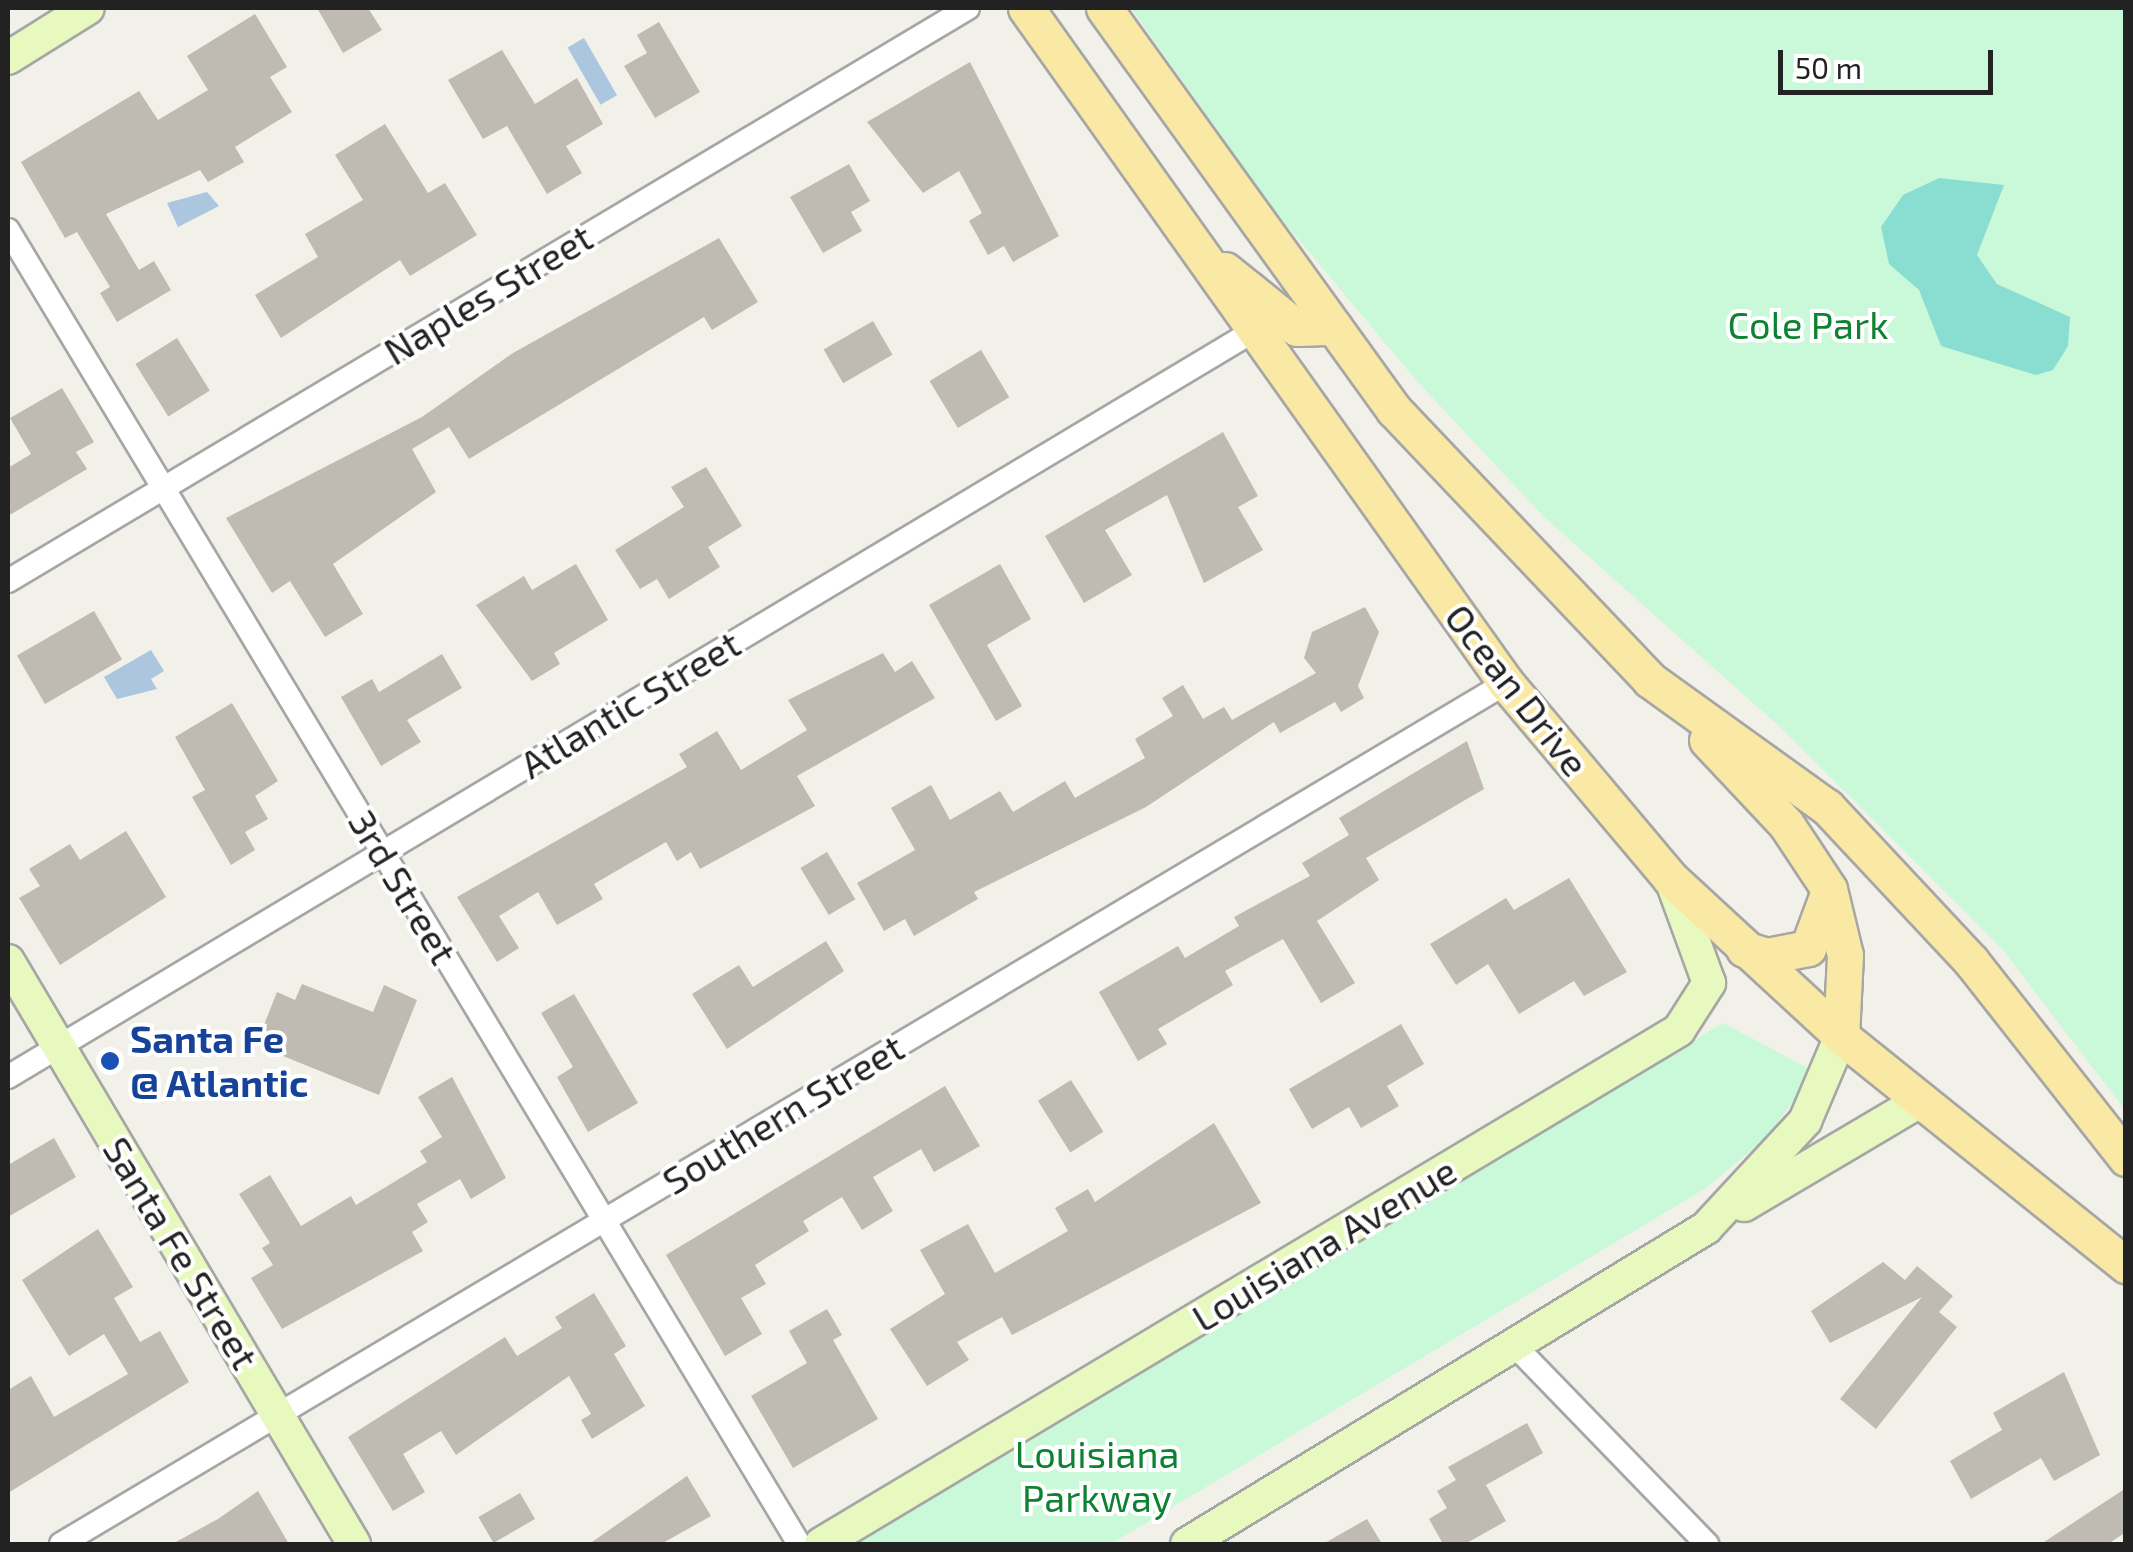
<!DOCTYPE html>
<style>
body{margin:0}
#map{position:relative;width:2133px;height:1552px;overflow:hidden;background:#f2f1e9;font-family:"Exo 2",sans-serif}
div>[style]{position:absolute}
.park>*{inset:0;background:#c9f9d8}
.pitch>*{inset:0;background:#8aded1}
.water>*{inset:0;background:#abc6de;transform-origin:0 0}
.building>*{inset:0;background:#bfbab2;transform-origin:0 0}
.roads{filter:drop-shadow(2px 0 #a6a6a6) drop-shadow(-2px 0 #a6a6a6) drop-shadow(0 2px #a6a6a6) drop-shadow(0 -2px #a6a6a6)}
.street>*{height:22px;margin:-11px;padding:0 11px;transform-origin:11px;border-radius:11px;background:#fff}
.secondary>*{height:32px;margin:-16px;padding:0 16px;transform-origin:16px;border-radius:16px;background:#e8f9c0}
.primary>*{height:35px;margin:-17.5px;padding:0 17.5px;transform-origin:17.5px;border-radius:17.5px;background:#fae9a5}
.dots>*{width:28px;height:28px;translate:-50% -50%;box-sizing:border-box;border:5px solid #fff;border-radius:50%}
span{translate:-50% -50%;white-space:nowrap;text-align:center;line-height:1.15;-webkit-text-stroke:8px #fff;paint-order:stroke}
.street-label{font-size:38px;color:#222}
.park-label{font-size:38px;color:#0f8133}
.transit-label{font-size:38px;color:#164399;font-weight:700}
.left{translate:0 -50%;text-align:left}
.frame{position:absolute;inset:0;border:10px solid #222;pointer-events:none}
.scale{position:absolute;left:1778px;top:50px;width:215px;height:45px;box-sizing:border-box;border:5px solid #222;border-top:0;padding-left:12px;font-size:30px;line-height:35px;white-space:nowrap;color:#222;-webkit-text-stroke:8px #fff;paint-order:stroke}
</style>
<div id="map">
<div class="park">
<div style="clip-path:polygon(1131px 8px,2125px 8px,2125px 1110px,2003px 950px,1781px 728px,1543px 516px,1416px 380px,1269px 204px)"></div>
<div style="clip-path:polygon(1723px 1023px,1815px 1072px,1766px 1138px,1706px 1188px,1111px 1544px,852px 1544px)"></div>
</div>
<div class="pitch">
<div style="clip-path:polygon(1939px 178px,2004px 185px,1977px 255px,1997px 284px,2070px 317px,2068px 346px,2053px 370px,2036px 375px,1941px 346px,1919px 290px,1889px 264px,1881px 227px,1903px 195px)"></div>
</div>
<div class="water">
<div style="left:584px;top:38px;width:66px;height:19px;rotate:60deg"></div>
<div style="clip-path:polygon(207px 192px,219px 206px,178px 227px,167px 203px)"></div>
<div style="clip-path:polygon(151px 650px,164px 671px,151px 679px,157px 689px,117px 699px,104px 677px)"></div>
</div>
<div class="building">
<div style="clip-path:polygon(317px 8px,368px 8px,382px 30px,343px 53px)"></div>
<div style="clip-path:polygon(255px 14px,287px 67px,270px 77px,292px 112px,235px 147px,244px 162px,208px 182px,200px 170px,106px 214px,139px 270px,154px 261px,171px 290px,117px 322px,100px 293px,110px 287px,77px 232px,65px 238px,21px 162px,139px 91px,158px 120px,208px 90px,187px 56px)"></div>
<div style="clip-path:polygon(659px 22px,700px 92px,655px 118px,624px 66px,647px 53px,637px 35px)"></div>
<div style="clip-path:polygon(502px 50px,535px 104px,577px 78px,603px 124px,566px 146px,582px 173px,547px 194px,507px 126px,483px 139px,448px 80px)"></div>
<div style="clip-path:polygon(970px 62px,1059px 236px,1013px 262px,1004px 246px,988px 255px,969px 221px,982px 213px,959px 171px,923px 193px,867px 122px)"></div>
<div style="clip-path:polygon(385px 124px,428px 193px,445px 183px,477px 235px,410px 276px,400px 260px,281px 338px,255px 295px,318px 257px,305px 234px,363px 200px,335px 155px)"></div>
<div style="clip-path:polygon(849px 164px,870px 201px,851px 212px,862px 231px,823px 253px,790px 197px)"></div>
<div style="clip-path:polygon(719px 238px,758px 302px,712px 330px,704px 317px,469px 459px,449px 427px,412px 449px,436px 492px,333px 564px,363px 614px,325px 637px,290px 581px,272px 593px,226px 518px,422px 417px,513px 353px)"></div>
<div style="left:873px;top:321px;width:39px;height:57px;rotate:60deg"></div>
<div style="left:177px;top:338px;width:62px;height:49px;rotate:58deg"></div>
<div style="left:981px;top:350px;width:55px;height:60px;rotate:59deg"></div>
<div style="clip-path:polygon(62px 388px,94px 442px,76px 452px,87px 469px,8px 516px,8px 468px,31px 454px,10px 418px)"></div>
<div style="clip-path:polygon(1223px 432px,1258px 496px,1238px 507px,1263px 550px,1204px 583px,1167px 495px,1105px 530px,1132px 575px,1084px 603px,1045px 536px)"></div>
<div style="clip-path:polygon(706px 467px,742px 526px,708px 547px,720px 567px,669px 599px,657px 579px,640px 589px,615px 550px,684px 507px,671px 487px)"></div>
<div style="clip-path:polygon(576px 564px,608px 620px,554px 653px,560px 664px,532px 681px,476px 605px,524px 576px,532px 590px)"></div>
<div style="clip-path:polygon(1000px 564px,1031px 619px,987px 645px,1022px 706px,996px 721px,929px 605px)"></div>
<div style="clip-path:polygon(1365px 607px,1379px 632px,1358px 686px,1364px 698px,1341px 712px,1335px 702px,1280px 733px,1274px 722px,1146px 807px,974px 892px,978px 899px,914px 936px,905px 919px,884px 931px,857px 883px,915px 850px,891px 808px,931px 785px,950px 820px,1000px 791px,1013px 812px,1065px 781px,1075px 798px,1145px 758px,1135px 739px,1173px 716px,1162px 698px,1183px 685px,1203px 719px,1224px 707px,1232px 720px,1316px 673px,1304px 658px,1312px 632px)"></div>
<div style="left:94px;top:611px;width:56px;height:89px;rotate:60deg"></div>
<div style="clip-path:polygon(883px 653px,895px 672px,912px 661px,935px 698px,797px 776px,815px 806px,700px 869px,691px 852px,677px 861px,666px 842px,594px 884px,603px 899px,557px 925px,538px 892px,499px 916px,519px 948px,497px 962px,457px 897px,687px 767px,679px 754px,717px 731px,741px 770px,807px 730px,788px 700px)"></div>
<div style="clip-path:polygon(442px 654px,462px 688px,407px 720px,421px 742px,381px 766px,341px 697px,372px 679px,379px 692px)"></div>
<div style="clip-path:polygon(232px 703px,278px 781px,255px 796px,268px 819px,245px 832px,255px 850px,231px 865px,192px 797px,205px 790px,175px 737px)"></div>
<div style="clip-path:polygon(1467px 741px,1484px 789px,1366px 858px,1379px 880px,1317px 921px,1355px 983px,1321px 1003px,1283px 939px,1225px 971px,1233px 985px,1158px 1029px,1167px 1044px,1138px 1061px,1099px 992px,1178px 946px,1185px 958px,1239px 926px,1234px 917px,1310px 876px,1302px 863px,1349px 835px,1339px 818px)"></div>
<div style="clip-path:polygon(126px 831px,166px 897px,60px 965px,19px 898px,40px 886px,29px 869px,70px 844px,80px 860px)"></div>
<div style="left:827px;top:852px;width:55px;height:31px;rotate:59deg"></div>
<div style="clip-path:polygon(1569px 878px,1627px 972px,1584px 996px,1574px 981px,1519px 1014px,1488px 964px,1456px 985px,1430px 944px,1506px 898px,1514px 910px)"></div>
<div style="clip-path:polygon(826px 941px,844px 971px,727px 1049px,692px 994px,739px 965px,753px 987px)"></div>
<div style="clip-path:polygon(302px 984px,373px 1012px,384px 985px,417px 1000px,379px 1095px,256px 1045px,277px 992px,295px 1000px)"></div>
<div style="clip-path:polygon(574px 994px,638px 1103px,588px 1132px,557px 1077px,573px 1067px,541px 1013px)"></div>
<div style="clip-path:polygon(1401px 1024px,1424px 1064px,1387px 1086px,1399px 1106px,1361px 1128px,1349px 1107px,1312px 1129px,1289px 1089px)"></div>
<div style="clip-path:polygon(452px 1077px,506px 1178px,471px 1199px,460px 1179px,417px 1204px,428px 1222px,412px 1232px,423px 1251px,282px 1329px,251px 1278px,273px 1265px,262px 1248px,270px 1243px,239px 1194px,270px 1175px,301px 1226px,351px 1196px,356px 1205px,427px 1162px,420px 1151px,442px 1137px,418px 1097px)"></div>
<div style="left:1071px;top:1080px;width:61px;height:39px;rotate:58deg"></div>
<div style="clip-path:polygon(945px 1086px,980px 1146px,934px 1172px,921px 1149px,873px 1177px,893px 1211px,862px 1230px,842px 1197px,803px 1221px,809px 1231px,755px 1265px,766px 1284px,741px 1298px,762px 1334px,725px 1356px,666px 1255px)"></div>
<div style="clip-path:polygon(1214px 1123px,1261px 1203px,1012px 1335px,1002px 1317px,957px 1342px,969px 1360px,927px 1386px,890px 1329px,945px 1294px,920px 1250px,968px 1224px,995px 1273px,1068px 1231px,1055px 1208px,1088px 1189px,1095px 1202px)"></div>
<div style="clip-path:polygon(54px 1138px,76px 1177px,8px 1217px,8px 1165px)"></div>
<div style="clip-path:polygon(98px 1229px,133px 1287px,114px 1298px,140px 1342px,160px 1331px,189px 1382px,8px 1493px,8px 1390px,31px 1376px,54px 1417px,128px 1374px,104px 1334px,69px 1356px,22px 1280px)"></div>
<div style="clip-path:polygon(1883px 1262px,1905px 1280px,1917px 1266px,1953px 1296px,1939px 1312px,1957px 1327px,1876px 1429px,1840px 1399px,1922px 1297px,1830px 1343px,1811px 1311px)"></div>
<div style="clip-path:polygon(594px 1293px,626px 1346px,614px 1354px,645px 1406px,592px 1439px,581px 1420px,591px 1414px,569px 1376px,456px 1455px,441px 1431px,403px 1454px,425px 1492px,393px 1511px,348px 1437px,505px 1337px,517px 1356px,562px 1328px,555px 1317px)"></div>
<div style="clip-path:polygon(827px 1309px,842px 1335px,833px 1340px,878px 1419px,793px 1468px,751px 1396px,807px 1363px,789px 1331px)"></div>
<div style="clip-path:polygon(2064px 1372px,2100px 1455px,2054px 1481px,2041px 1458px,1971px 1499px,1950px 1461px,2002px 1430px,1993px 1413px)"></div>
<div style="clip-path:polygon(1527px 1423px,1543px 1453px,1486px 1485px,1506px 1521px,1465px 1544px,1443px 1544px,1429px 1519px,1447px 1508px,1437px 1491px,1456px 1480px,1448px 1467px)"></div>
<div style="clip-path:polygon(687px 1476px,711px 1516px,661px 1544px,589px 1544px)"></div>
<div style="clip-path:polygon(2126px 1488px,2126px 1532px,2108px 1544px,2041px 1544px)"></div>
<div style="clip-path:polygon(258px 1491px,289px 1544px,172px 1544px,218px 1519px)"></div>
<div style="left:520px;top:1493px;width:30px;height:48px;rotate:60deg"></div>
<div style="clip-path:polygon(1367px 1519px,1382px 1544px,1323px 1544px)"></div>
</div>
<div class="roads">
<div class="street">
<div style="left:8px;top:230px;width:1534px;rotate:58.95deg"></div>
<div style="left:8px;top:581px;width:1118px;rotate:-30.83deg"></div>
<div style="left:8px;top:1077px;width:1450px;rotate:-30.92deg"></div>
<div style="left:1518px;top:1349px;width:272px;rotate:45.9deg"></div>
<div style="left:61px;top:1544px;width:1682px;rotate:-30.79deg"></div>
</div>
<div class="secondary">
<div style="left:8px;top:58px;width:94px;rotate:-32deg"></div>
<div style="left:8px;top:961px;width:678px;rotate:59.31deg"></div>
<div style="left:1744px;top:1205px;width:202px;rotate:-30.6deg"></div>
<div style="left:821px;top:1544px;width:1000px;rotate:-30.92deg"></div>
<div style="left:1679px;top:1030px;width:56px;rotate:-57.4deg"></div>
<div style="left:1709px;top:983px;width:108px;rotate:-110.1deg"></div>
<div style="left:1187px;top:1544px;width:608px;rotate:-31.34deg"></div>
<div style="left:1706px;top:1228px;width:146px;rotate:-47.2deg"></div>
<div style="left:1805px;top:1121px;width:92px;rotate:-67deg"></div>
</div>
<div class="primary">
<div style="left:1026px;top:8px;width:828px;rotate:54.58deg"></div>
<div style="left:1506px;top:683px;width:255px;rotate:49.9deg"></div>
<div style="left:1670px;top:878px;width:233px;rotate:42.7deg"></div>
<div style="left:1841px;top:1036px;width:366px;rotate:38.8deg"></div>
<div style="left:1104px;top:8px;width:496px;rotate:54.2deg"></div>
<div style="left:1394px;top:410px;width:372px;rotate:46.5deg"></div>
<div style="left:1650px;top:680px;width:218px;rotate:35.7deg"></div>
<div style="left:1827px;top:807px;width:211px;rotate:46.9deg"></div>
<div style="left:1971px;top:961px;width:251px;rotate:51.8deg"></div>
<div style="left:1225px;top:270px;width:92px;rotate:38.9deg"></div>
<div style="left:1297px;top:328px;width:37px;rotate:-2deg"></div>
<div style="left:1707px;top:740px;width:115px;rotate:46.8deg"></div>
<div style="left:1786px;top:824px;width:78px;rotate:56.5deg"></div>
<div style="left:1829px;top:889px;width:68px;rotate:76.4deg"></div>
<div style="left:1845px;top:955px;width:81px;rotate:92.8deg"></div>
<div style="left:1744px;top:949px;width:24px;rotate:17deg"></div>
<div style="left:1767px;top:956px;width:42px;rotate:-11deg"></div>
<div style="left:1808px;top:948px;width:61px;rotate:-69.8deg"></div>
</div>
</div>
<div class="dots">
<div style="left:110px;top:1061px;background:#1a4fb4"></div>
</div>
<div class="street-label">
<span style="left:488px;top:294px;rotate:-31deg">Naples Street</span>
<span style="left:1517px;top:690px;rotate:52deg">Ocean Drive</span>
<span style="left:630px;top:704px;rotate:-31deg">Atlantic Street</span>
<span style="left:403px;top:887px;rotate:59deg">3rd Street</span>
<span style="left:783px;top:1114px;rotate:-31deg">Southern Street</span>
<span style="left:1324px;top:1244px;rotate:-31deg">Louisiana Avenue</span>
<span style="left:181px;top:1253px;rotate:59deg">Santa Fe Street</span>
</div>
<div class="park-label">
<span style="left:1808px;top:325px">Cole Park</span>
<span style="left:1097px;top:1476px">Louisiana<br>Parkway</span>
</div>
<div class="transit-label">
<span class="left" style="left:130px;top:1061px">Santa Fe<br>@ Atlantic</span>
</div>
<div class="frame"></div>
<div class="scale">50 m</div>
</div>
